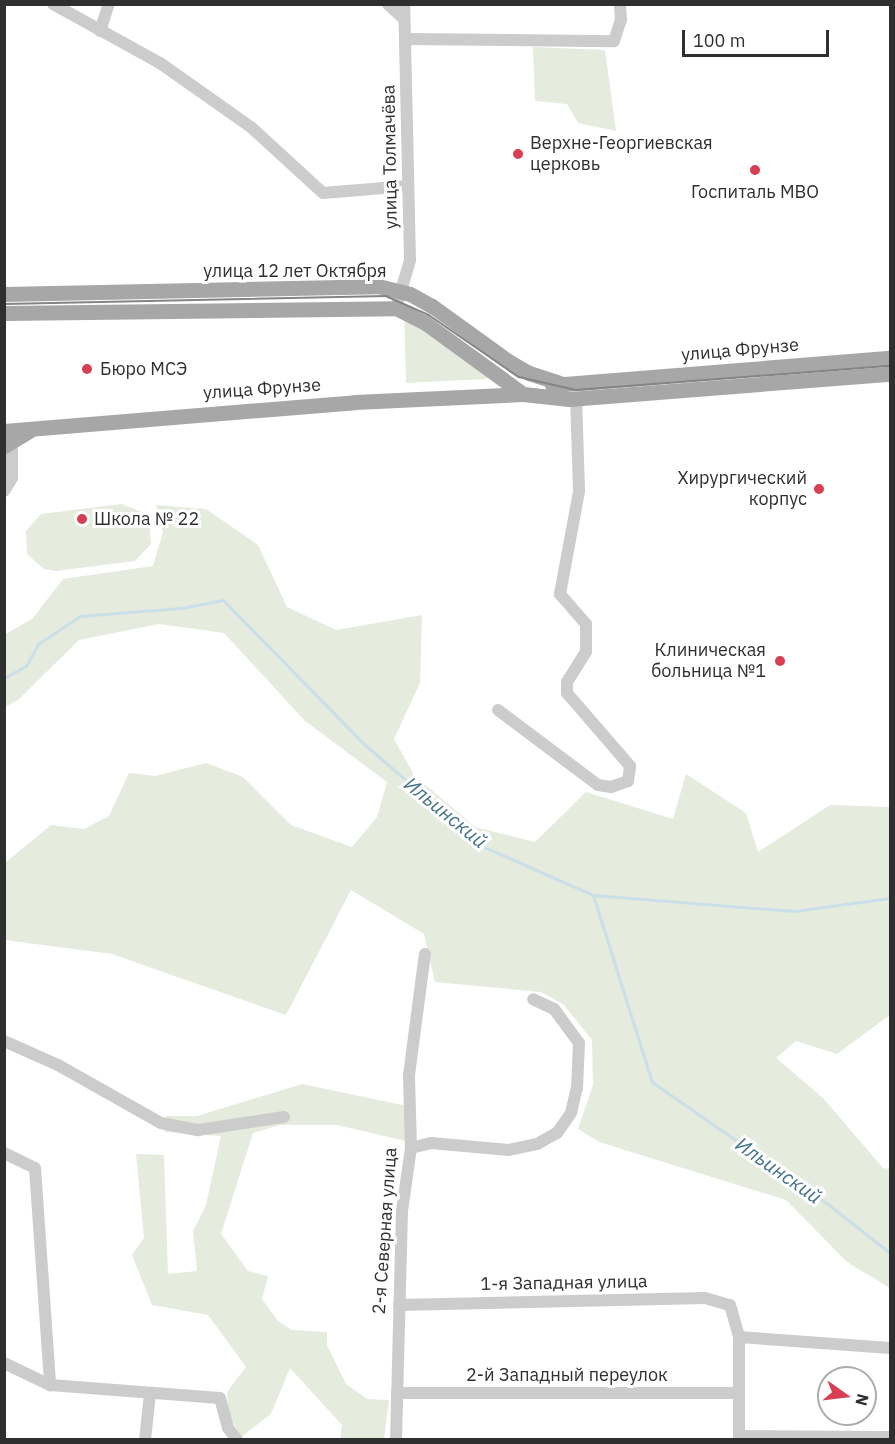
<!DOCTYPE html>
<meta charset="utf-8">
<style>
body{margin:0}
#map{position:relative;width:895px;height:1444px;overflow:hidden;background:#fff;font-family:"IBM Plex Sans",sans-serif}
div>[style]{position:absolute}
.green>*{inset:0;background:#e5ebdd}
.stream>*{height:3px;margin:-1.5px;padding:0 1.5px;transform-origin:1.5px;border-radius:1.5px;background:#cbdfe9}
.minor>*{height:12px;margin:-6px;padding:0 6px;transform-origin:6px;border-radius:6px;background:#ccc}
.major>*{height:15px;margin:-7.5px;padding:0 7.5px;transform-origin:7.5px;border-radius:7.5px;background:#a7a7a7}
.tram>*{height:1.5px;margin:-0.75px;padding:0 0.75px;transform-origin:0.75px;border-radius:0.75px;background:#848484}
.dots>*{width:16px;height:16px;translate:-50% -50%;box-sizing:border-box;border:3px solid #fff;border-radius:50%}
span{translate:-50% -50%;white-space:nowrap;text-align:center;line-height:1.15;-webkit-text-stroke:6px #fff;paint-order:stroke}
.poi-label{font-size:18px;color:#2f2f2f}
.left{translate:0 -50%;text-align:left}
.right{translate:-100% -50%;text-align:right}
.street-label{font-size:18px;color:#2f2f2f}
.water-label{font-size:20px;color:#43738a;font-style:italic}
.frame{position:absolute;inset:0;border:6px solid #2f2f2f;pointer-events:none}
.north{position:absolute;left:817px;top:1366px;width:60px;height:60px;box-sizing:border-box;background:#fff;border:2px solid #acacac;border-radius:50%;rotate:104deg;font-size:16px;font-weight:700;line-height:24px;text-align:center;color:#2f2f2f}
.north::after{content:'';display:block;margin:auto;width:21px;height:27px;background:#d83f52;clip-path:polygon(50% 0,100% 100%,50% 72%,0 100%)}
.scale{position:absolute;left:682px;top:30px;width:147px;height:27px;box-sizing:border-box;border:3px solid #2f2f2f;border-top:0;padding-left:8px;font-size:18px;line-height:21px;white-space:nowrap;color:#2f2f2f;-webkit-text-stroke:4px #fff;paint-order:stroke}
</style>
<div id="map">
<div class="green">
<div style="clip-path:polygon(533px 47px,605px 50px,616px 131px,578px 123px,567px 104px,535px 101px)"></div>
<div style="clip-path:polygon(404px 306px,490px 372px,486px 379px,406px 383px)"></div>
<div style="clip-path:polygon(121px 504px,142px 512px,149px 521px,151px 544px,135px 561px,56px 571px,44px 569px,27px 554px,26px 531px,41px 514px)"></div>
<div style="clip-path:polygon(156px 505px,206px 509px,258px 545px,287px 607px,336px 630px,422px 615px,420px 683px,394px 739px,414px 775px,475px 827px,535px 842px,586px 792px,673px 819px,686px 774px,746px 813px,758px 852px,830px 805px,890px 807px,890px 1015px,837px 1054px,796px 1041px,776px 1058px,823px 1098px,883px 1168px,890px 1169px,890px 1288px,847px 1262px,786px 1200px,599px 1142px,578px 1129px,593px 1085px,592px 1040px,563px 1004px,541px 992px,435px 982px,424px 934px,351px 890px,286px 1015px,112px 954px,5px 940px,5px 863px,51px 825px,84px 829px,109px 816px,129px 773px,155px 776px,206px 763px,243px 777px,291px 825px,352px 847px,377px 817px,387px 782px,305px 721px,224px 633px,159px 624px,79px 640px,18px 700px,5px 707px,4px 635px,32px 619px,63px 579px,153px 566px,163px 532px)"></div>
<div style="clip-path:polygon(302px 1084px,407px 1106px,406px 1141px,337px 1125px,280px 1125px,253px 1133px,221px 1234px,248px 1271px,268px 1276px,262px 1299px,278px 1321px,292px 1330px,327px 1332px,327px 1345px,346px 1384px,367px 1399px,389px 1400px,384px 1439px,340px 1439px,342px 1425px,290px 1368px,271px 1414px,241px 1437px,229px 1415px,227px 1392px,246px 1367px,208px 1315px,152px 1305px,132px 1255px,144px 1238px,136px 1154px,164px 1155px,168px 1274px,197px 1271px,193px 1231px,206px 1205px,221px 1136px,164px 1132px,166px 1116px,197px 1116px)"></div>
</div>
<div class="stream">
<div style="left:4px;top:678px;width:25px;rotate:-29deg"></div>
<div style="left:26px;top:666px;width:25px;rotate:-61deg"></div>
<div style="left:38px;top:644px;width:50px;rotate:-33.7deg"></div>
<div style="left:80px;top:616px;width:101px;rotate:-4.5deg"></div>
<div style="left:181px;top:608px;width:43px;rotate:-10.8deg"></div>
<div style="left:223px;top:600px;width:200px;rotate:45.6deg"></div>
<div style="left:363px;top:743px;width:157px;rotate:40.9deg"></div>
<div style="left:482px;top:846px;width:121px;rotate:23.8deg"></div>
<div style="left:593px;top:895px;width:196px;rotate:72.5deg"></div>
<div style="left:652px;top:1082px;width:216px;rotate:34.8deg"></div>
<div style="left:829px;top:1205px;width:78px;rotate:38.2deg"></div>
<div style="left:594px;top:895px;width:201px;rotate:4.6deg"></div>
<div style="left:794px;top:911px;width:97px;rotate:-7.7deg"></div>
</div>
<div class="minor">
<div style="left:53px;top:4px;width:122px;rotate:28.9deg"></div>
<div style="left:160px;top:63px;width:113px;rotate:35.2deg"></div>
<div style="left:252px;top:128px;width:96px;rotate:42.5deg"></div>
<div style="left:323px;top:193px;width:85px;rotate:-4.7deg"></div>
<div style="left:388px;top:4px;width:21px;rotate:43deg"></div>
<div style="left:100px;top:31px;width:28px;rotate:-72deg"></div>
<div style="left:406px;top:39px;width:208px;rotate:0.6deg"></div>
<div style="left:614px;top:41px;width:22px;rotate:-72deg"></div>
<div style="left:621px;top:20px;width:16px;rotate:-94deg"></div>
<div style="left:396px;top:308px;width:50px;rotate:-73.7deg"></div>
<div style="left:410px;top:260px;width:256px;rotate:-91.3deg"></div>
<div style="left:4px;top:491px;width:15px;rotate:-58deg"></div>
<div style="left:12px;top:478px;width:37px;rotate:-90deg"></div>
<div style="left:498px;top:710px;width:125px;rotate:36.9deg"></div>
<div style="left:598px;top:785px;width:13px;rotate:9deg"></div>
<div style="left:611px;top:787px;width:18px;rotate:-19deg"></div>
<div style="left:628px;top:781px;width:15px;rotate:-82deg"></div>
<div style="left:630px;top:766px;width:96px;rotate:-130.8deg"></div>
<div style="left:567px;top:693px;width:11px;rotate:-90deg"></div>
<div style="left:567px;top:682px;width:36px;rotate:-58deg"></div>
<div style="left:586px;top:652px;width:28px;rotate:-90deg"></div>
<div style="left:586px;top:624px;width:40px;rotate:-131deg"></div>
<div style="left:560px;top:594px;width:105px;rotate:-79.5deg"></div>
<div style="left:579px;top:491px;width:93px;rotate:-91.8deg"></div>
<div style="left:4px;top:1041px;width:59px;rotate:24deg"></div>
<div style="left:58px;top:1065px;width:118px;rotate:29.4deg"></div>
<div style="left:161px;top:1123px;width:38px;rotate:11deg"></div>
<div style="left:198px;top:1130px;width:87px;rotate:-8.6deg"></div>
<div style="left:411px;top:1148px;width:21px;rotate:-14deg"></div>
<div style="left:431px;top:1143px;width:78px;rotate:5.1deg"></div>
<div style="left:509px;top:1150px;width:29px;rotate:-12deg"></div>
<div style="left:537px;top:1144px;width:23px;rotate:-29deg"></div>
<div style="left:557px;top:1133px;width:24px;rotate:-55deg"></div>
<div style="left:571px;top:1113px;width:26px;rotate:-77deg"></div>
<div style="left:577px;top:1088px;width:45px;rotate:-87.5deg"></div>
<div style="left:579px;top:1043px;width:42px;rotate:-126.3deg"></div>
<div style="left:554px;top:1009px;width:23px;rotate:-155deg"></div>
<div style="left:4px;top:1153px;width:34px;rotate:26deg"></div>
<div style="left:35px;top:1168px;width:218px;rotate:86deg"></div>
<div style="left:399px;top:1305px;width:306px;rotate:-1.3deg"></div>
<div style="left:705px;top:1298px;width:26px;rotate:16deg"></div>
<div style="left:730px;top:1305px;width:33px;rotate:74deg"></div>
<div style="left:739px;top:1337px;width:103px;rotate:90deg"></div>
<div style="left:739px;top:1337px;width:151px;rotate:4.2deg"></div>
<div style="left:4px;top:1363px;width:51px;rotate:25.6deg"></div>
<div style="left:50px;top:1385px;width:170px;rotate:4.4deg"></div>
<div style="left:220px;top:1398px;width:31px;rotate:75deg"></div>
<div style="left:228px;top:1428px;width:15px;rotate:53deg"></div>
<div style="left:397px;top:1393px;width:340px"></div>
<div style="left:739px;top:1436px;width:151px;rotate:0.4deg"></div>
<div style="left:145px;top:1440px;width:47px;rotate:-83.9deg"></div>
<div style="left:396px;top:1440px;width:229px;rotate:-88.5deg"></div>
<div style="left:402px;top:1211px;width:64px;rotate:-81.9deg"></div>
<div style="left:411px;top:1148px;width:73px;rotate:-91.6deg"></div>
<div style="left:409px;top:1075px;width:122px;rotate:-82.5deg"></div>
</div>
<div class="major">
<div style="left:4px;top:294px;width:374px;rotate:-1.2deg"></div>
<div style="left:378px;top:286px;width:33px;rotate:14deg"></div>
<div style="left:410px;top:294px;width:25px;rotate:29deg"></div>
<div style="left:432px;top:306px;width:94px;rotate:35.9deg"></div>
<div style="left:508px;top:361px;width:24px;rotate:30deg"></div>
<div style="left:529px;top:373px;width:32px;rotate:18deg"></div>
<div style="left:4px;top:313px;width:392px;rotate:-0.7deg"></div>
<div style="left:396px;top:308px;width:31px;rotate:27deg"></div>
<div style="left:424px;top:322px;width:122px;rotate:36deg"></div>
<div style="left:552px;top:385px;width:339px;rotate:-4.6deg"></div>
<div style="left:4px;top:431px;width:352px;rotate:-4.7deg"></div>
<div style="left:355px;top:402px;width:168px;rotate:-2.7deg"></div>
<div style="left:523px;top:394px;width:46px;rotate:6.2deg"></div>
<div style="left:569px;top:399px;width:322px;rotate:-4.5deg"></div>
<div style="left:4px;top:446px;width:31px;rotate:-31deg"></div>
</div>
<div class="tram">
<div style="left:4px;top:304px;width:382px;rotate:-1.2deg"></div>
<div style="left:386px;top:296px;width:47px;rotate:23.8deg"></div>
<div style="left:429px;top:315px;width:109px;rotate:34.6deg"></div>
<div style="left:519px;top:377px;width:58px;rotate:12.8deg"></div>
<div style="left:576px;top:390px;width:315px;rotate:-4.4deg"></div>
</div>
<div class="dots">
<div style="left:518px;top:154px;background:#d83f52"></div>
<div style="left:755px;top:170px;background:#d83f52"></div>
<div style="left:87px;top:369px;background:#d83f52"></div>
<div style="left:819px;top:489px;background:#d83f52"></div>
<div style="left:82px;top:519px;background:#d83f52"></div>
<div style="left:780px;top:661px;background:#d83f52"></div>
</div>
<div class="poi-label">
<span class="left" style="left:530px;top:154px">Верхне-Георгиевская<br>церковь</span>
<span style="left:755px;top:192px">Госпиталь МВО</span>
<span class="left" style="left:100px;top:369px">Бюро МСЭ</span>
<span class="right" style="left:807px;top:489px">Хирургический<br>корпус</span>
<span class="left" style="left:94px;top:519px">Школа № 22</span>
<span class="right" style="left:766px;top:661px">Клиническая<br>больница №1</span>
</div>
<div class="street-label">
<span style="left:390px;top:157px;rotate:-91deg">улица Толмачёва</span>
<span style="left:295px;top:271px">улица 12 лет Октября</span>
<span style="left:740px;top:350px;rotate:-5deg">улица Фрунзе</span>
<span style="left:262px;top:389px;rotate:-4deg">улица Фрунзе</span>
<span style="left:385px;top:1231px;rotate:-86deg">2-я Северная улица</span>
<span style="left:564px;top:1283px;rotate:-1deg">1-я Западная улица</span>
<span style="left:567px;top:1375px">2-й Западный переулок</span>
</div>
<div class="water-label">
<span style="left:446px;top:812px;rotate:39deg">Ильинский</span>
<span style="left:779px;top:1170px;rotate:35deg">Ильинский</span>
</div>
<div class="frame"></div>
<div class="north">N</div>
<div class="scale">100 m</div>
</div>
